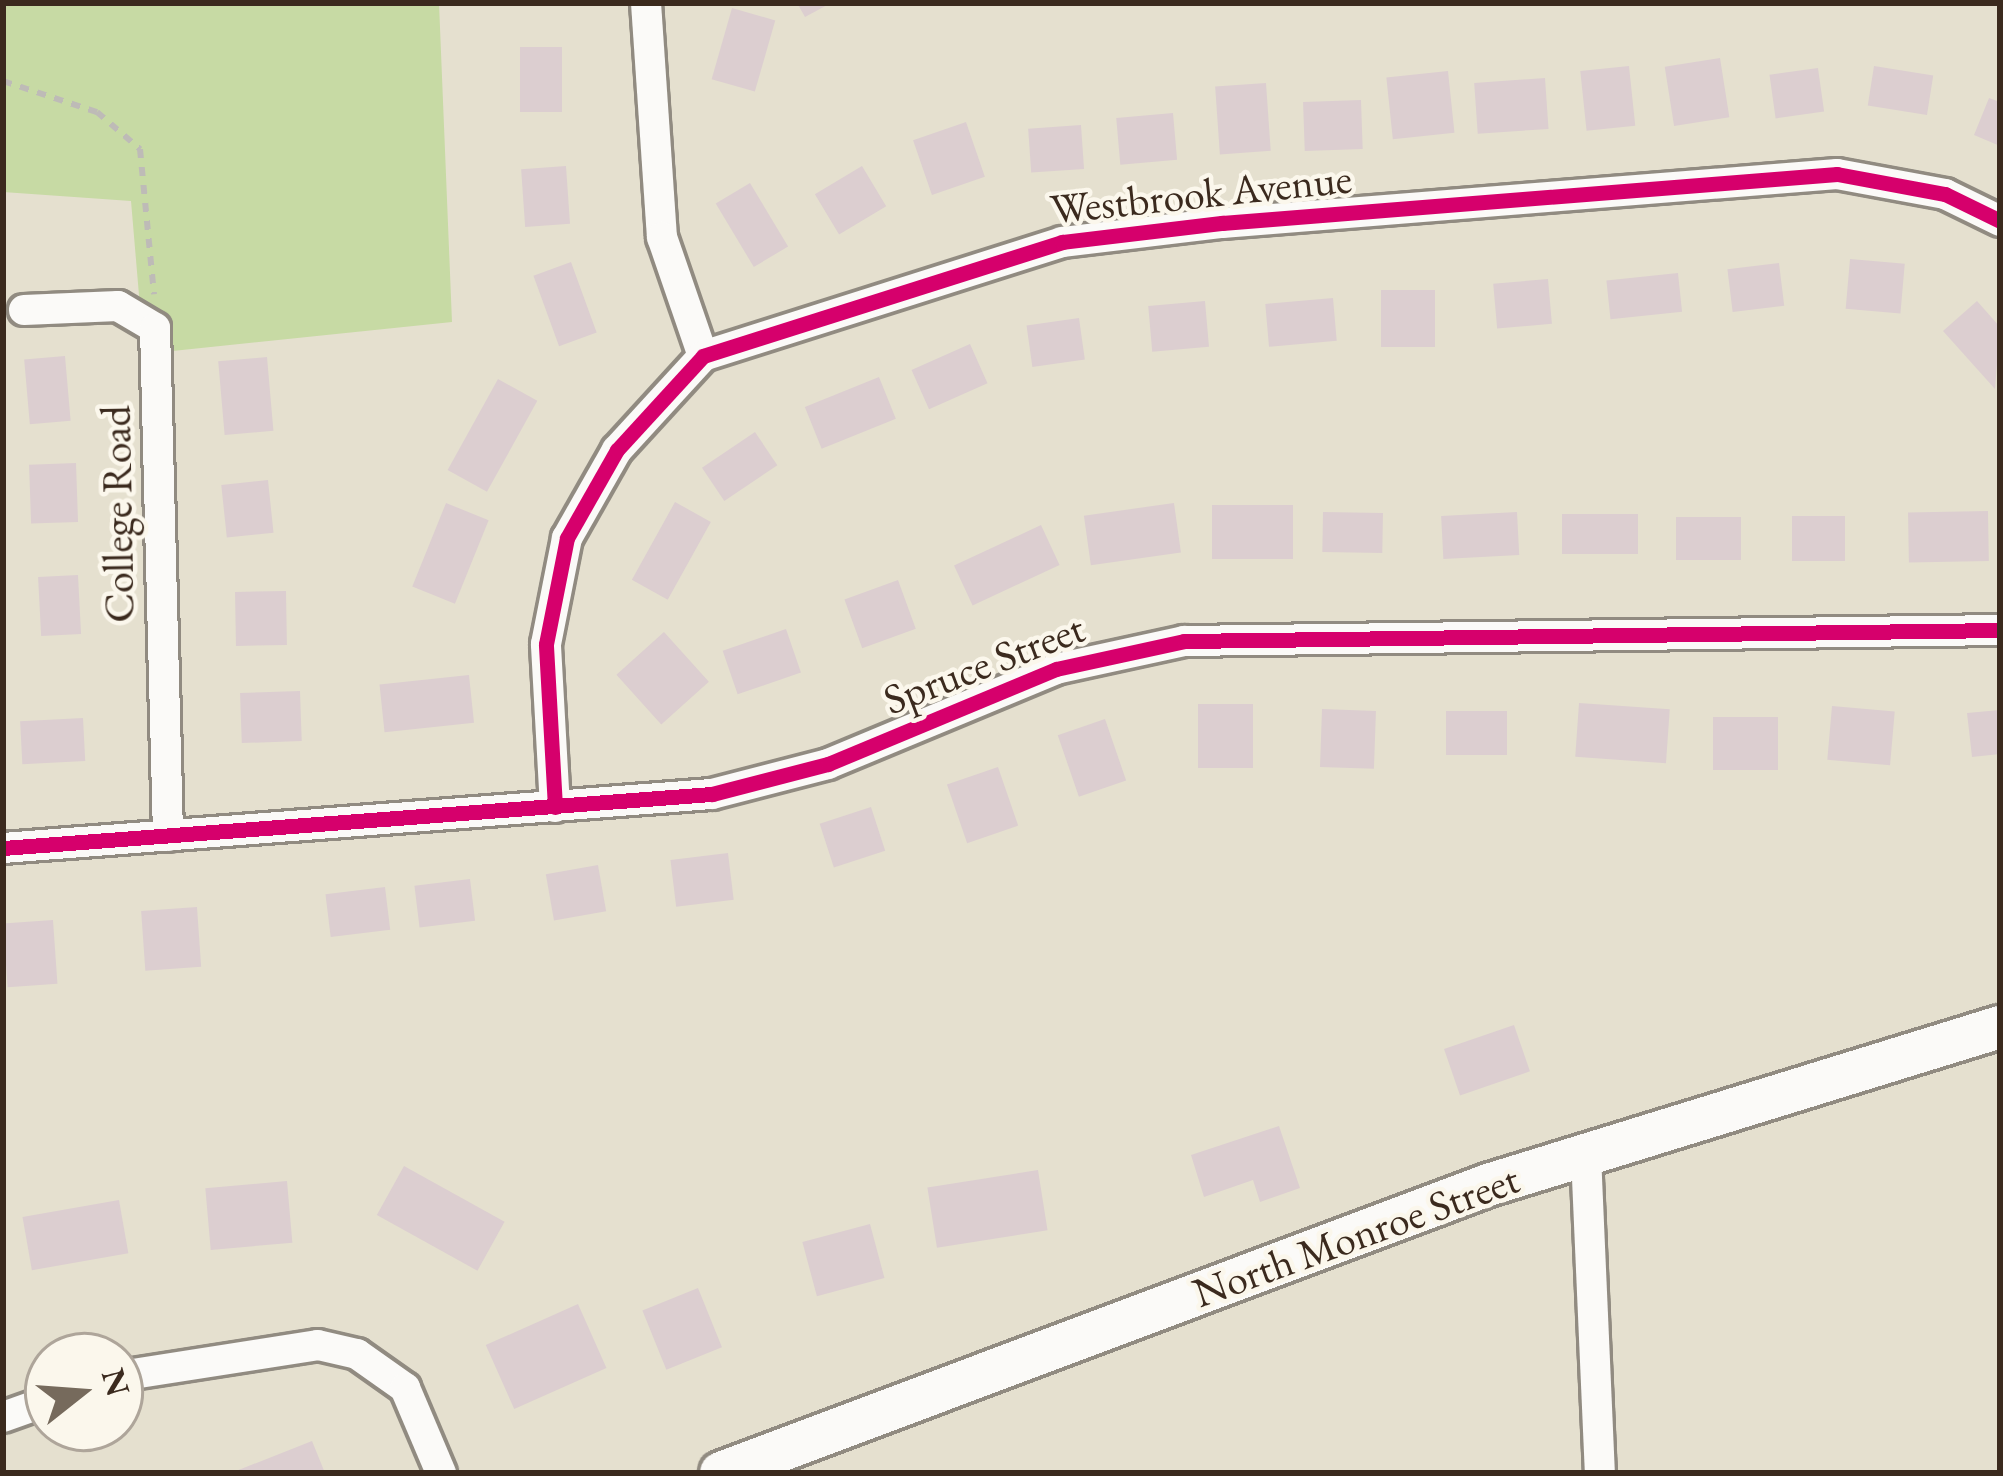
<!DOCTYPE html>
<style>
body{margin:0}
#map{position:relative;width:2003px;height:1476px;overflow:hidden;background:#e5e0cf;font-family:"EB Garamond",serif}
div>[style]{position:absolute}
.green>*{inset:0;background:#c7daa4}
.building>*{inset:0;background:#dcced0;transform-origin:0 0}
.path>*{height:6px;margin-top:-3px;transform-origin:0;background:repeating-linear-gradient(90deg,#bebbb7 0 9px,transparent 0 18px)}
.roads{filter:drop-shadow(3px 0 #918b81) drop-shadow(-3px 0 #918b81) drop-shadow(0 3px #918b81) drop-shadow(0 -3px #918b81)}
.minor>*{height:30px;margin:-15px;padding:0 15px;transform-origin:15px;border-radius:15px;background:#fbfaf8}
.secondary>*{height:42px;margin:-21px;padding:0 21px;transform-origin:21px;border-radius:21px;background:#fbfaf8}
.cycleway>*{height:15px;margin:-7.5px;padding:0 7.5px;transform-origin:7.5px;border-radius:7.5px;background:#d6006c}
span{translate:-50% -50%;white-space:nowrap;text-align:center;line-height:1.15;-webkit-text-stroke:9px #fbf7ec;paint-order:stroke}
.street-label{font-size:42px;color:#3b2a1e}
.frame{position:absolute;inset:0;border:6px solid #3b2a1e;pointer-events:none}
.north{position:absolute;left:24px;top:1332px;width:120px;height:120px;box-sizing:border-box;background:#fbf7ec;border:3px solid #aea59a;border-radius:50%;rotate:73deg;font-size:33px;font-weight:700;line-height:48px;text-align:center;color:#3b2a1e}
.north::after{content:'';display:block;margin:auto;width:42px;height:54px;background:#766a5c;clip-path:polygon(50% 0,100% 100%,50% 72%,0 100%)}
</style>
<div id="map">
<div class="green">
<div style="clip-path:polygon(3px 3px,439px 3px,452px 322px,144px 354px,131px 201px,3px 192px)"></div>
</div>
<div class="building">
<div style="clip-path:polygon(797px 3px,831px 3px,805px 17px)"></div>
<div style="left:732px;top:8px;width:45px;height:74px;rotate:16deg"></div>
<div style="left:562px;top:47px;width:65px;height:42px;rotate:90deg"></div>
<div style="left:1720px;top:58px;width:60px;height:56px;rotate:81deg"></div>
<div style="left:1629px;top:66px;width:60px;height:49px;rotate:84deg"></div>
<div style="left:1874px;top:66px;width:60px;height:40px;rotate:9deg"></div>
<div style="left:1818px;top:68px;width:44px;height:49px;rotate:82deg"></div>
<div style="left:1448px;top:71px;width:62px;height:62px;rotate:84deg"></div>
<div style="left:1545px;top:78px;width:51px;height:71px;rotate:86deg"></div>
<div style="left:1266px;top:83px;width:68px;height:51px;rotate:86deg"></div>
<div style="clip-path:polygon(1989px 98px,2000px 102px,2000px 146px,1974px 135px)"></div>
<div style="left:1361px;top:100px;width:49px;height:58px;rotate:88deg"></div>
<div style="left:1173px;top:113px;width:47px;height:57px;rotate:85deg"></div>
<div style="left:966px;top:122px;width:58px;height:56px;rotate:71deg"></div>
<div style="left:1081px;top:125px;width:44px;height:53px;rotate:86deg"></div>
<div style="left:566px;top:166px;width:58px;height:45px;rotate:86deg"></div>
<div style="left:862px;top:166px;width:47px;height:55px;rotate:59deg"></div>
<div style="left:750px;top:183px;width:74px;height:40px;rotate:59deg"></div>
<div style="left:1850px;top:259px;width:55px;height:50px;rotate:5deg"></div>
<div style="left:571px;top:262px;width:75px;height:40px;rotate:70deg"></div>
<div style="left:1779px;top:263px;width:43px;height:52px;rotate:83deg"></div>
<div style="left:1678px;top:273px;width:39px;height:72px;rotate:84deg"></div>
<div style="left:1548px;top:279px;width:45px;height:55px;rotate:85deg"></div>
<div style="left:1381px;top:290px;width:54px;height:57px"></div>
<div style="left:1333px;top:298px;width:43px;height:68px;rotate:85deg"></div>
<div style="left:1205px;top:301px;width:46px;height:57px;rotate:85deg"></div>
<div style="clip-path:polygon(1977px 301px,2000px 327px,1995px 389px,1943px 331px)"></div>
<div style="left:1079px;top:318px;width:42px;height:53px;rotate:82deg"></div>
<div style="left:970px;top:344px;width:43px;height:64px;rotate:66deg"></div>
<div style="left:65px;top:356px;width:65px;height:41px;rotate:85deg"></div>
<div style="left:267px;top:357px;width:74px;height:49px;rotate:85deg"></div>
<div style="left:879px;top:377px;width:45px;height:80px;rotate:68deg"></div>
<div style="left:498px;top:379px;width:45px;height:104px;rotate:29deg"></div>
<div style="left:755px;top:432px;width:40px;height:64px;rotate:56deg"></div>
<div style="left:76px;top:463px;width:59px;height:47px;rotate:88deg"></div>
<div style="left:268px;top:480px;width:53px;height:47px;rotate:84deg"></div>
<div style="left:675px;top:502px;width:41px;height:89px;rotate:29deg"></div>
<div style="left:446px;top:503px;width:46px;height:90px;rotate:22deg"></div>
<div style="left:1174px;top:503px;width:50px;height:91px;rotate:82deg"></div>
<div style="left:1293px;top:505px;width:54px;height:81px;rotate:90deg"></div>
<div style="left:1988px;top:511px;width:50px;height:80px;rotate:89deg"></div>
<div style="left:1323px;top:512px;width:60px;height:40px;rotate:1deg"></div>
<div style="left:1517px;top:512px;width:43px;height:76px;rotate:87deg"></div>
<div style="left:1562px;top:514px;width:76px;height:40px"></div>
<div style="left:1792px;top:516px;width:53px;height:45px"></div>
<div style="left:1676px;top:517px;width:65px;height:43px"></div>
<div style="left:1041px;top:525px;width:44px;height:96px;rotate:65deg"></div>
<div style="left:78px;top:575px;width:59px;height:40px;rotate:87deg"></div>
<div style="left:898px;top:580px;width:52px;height:57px;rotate:70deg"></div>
<div style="left:286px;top:591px;width:54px;height:51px;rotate:89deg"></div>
<div style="left:786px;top:629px;width:46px;height:67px;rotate:71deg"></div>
<div style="left:664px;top:632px;width:67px;height:64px;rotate:48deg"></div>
<div style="left:469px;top:675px;width:48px;height:90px;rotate:84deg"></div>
<div style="left:300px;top:691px;width:50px;height:60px;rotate:88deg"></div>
<div style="left:1579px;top:703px;width:91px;height:54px;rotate:4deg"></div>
<div style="left:1198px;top:704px;width:55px;height:64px"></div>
<div style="left:1832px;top:706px;width:63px;height:54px;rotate:5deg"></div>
<div style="left:1322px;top:709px;width:54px;height:58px;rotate:2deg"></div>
<div style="clip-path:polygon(2000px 710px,2000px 754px,1972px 757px,1967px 713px)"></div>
<div style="left:1446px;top:711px;width:61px;height:44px"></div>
<div style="left:1713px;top:717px;width:65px;height:53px"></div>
<div style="left:83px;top:718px;width:43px;height:63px;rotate:87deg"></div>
<div style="left:1105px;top:719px;width:65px;height:50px;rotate:71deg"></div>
<div style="left:998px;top:767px;width:62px;height:54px;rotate:71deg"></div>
<div style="left:871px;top:807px;width:46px;height:54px;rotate:72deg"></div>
<div style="left:728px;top:853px;width:47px;height:58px;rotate:83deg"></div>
<div style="left:598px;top:865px;width:47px;height:53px;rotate:80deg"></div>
<div style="left:470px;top:879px;width:42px;height:56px;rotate:83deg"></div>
<div style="left:385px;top:887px;width:43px;height:60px;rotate:83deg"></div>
<div style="left:197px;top:907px;width:60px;height:56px;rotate:86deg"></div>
<div style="left:53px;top:920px;width:64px;height:50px;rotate:86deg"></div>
<div style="left:1514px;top:1025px;width:49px;height:74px;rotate:71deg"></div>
<div style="clip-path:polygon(1279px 1126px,1300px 1188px,1260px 1202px,1253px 1180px,1204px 1197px,1191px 1155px)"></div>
<div style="left:404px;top:1166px;width:115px;height:56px;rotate:29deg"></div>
<div style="left:1038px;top:1170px;width:61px;height:112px;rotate:81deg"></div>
<div style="left:287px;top:1181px;width:62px;height:82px;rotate:85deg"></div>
<div style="left:119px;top:1200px;width:54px;height:98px;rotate:80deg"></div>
<div style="left:870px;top:1224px;width:56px;height:70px;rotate:75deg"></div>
<div style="left:698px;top:1288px;width:64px;height:60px;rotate:68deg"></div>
<div style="left:578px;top:1304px;width:70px;height:101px;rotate:66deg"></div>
<div style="clip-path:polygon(312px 1441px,325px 1473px,231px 1473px)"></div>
</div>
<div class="path">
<div style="left:3px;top:81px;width:99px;rotate:18.3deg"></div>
<div style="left:97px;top:112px;width:57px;rotate:40.7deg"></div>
<div style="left:140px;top:149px;width:146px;rotate:84.5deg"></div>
</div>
<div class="roads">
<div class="minor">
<div style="left:646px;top:3px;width:235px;rotate:86.1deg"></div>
<div style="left:662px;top:237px;width:126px;rotate:71deg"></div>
<div style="left:24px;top:310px;width:94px;rotate:-2.4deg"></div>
<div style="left:118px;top:306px;width:43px;rotate:30.7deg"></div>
<div style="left:155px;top:328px;width:508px;rotate:88.53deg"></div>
<div style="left:555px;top:807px;width:163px;rotate:-93.2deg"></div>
<div style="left:546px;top:644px;width:108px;rotate:-78.8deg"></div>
<div style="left:567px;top:538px;width:101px;rotate:-60.4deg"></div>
<div style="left:617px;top:450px;width:127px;rotate:-47.5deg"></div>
<div style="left:703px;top:356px;width:377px;rotate:-17.6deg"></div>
<div style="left:1062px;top:242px;width:161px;rotate:-6.8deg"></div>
<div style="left:1222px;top:223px;width:617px;rotate:-4.56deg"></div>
<div style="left:1837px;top:174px;width:110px;rotate:10.5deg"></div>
<div style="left:1945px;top:194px;width:61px;rotate:26.1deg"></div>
<div style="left:3px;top:848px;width:711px;rotate:-4.36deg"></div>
<div style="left:712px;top:794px;width:120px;rotate:-14.5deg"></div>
<div style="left:828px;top:764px;width:247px;rotate:-22.6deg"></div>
<div style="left:1056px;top:669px;width:131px;rotate:-12.3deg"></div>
<div style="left:1184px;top:641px;width:816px;rotate:-0.77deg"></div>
<div style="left:1586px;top:1155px;width:318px;rotate:87.5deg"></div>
<div style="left:120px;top:1376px;width:200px;rotate:-8.9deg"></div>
<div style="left:318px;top:1345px;width:40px;rotate:13deg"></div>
<div style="left:357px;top:1354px;width:59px;rotate:35.3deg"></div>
<div style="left:405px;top:1388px;width:92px;rotate:67deg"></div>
<div style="left:3px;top:1417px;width:48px;rotate:-19.6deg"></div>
</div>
<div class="secondary">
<div style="left:721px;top:1473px;width:819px;rotate:-20.58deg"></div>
<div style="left:1488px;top:1185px;width:536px;rotate:-17.15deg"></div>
</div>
</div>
<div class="cycleway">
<div style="left:555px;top:807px;width:163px;rotate:-93.2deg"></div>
<div style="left:546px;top:644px;width:108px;rotate:-78.8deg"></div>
<div style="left:567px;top:538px;width:101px;rotate:-60.4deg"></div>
<div style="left:617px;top:450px;width:127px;rotate:-47.5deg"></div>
<div style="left:703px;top:356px;width:377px;rotate:-17.6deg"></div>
<div style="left:1062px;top:242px;width:161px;rotate:-6.8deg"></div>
<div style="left:1222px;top:223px;width:617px;rotate:-4.56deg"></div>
<div style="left:1837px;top:174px;width:110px;rotate:10.5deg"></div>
<div style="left:1945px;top:194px;width:61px;rotate:26.1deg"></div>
<div style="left:3px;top:848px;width:711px;rotate:-4.36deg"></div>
<div style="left:712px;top:794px;width:120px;rotate:-14.5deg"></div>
<div style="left:828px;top:764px;width:247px;rotate:-22.6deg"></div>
<div style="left:1056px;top:669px;width:131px;rotate:-12.3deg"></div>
<div style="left:1184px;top:641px;width:816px;rotate:-0.77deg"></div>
</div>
<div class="street-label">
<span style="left:1201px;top:194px;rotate:-6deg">Westbrook Avenue</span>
<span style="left:118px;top:514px;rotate:-91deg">College Road</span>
<span style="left:984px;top:664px;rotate:-21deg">Spruce Street</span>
<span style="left:1356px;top:1236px;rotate:-20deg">North Monroe Street</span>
</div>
<div class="frame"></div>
<div class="north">N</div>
</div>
